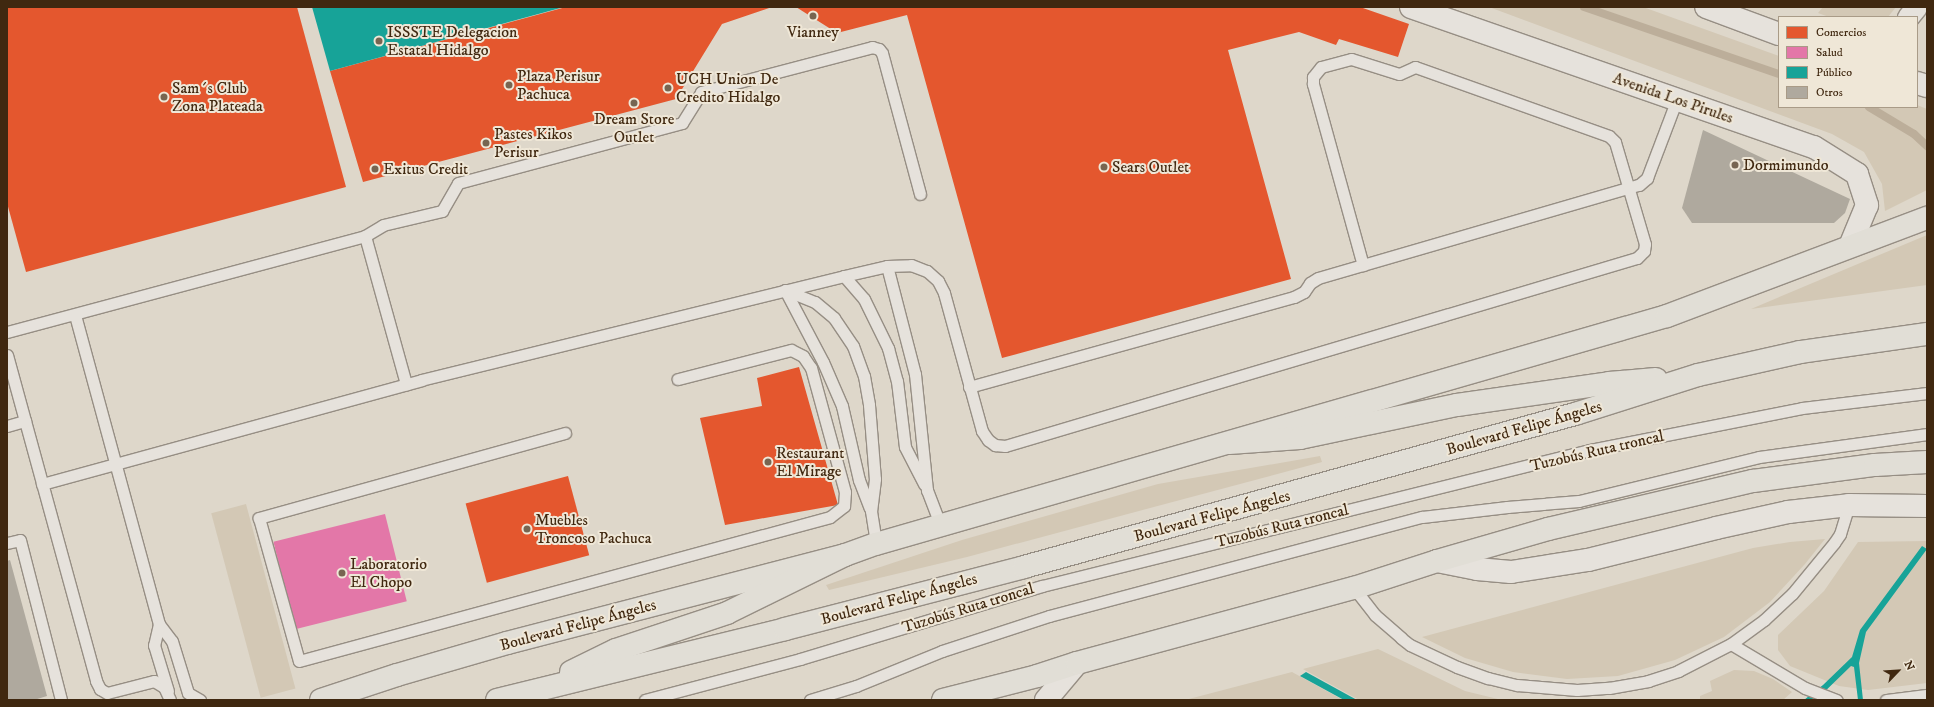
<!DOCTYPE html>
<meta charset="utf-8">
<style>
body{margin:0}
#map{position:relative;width:1934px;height:707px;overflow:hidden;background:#ded7ca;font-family:"IM FELL DW Pica",serif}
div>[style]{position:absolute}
.green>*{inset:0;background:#d3c8b5;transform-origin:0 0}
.shops>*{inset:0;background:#e4572e;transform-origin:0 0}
.health>*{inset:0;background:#e377a8;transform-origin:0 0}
.public>*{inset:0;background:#17a398}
.stream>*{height:8px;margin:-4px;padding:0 4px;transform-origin:4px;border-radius:4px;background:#bcae9a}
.building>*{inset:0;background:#afa99e}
.roads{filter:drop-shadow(1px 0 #968e84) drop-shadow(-1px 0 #968e84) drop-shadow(0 1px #968e84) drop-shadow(0 -1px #968e84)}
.service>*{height:11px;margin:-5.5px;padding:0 5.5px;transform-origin:5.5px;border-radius:5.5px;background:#e6e2dc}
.minor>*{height:21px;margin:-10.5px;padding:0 10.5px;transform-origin:10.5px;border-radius:10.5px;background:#e6e2dc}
.tertiary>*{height:22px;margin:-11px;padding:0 11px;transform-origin:11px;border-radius:11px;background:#e6e2dc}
.secondary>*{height:22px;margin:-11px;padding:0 11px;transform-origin:11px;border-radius:11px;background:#e6e2dc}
.primary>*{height:22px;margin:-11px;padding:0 11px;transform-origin:11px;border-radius:11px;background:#e1ded6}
.trunk>*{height:22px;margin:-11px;padding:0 11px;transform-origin:11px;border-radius:11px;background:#e1ded6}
.dots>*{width:11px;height:11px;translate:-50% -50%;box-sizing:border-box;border:2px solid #efe7d7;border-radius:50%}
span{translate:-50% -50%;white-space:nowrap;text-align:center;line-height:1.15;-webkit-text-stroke:4px #efe7d7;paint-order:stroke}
.poi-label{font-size:16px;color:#402810}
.left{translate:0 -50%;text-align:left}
.street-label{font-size:16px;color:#402810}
.frame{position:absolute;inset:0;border:8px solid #402810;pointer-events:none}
.legend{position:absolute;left:1778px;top:16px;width:140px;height:92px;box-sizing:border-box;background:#efe7d7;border:1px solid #a99b87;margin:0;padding:5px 7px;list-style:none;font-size:12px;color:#402810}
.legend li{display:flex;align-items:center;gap:8px;height:20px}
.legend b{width:20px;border:1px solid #a99b87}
.north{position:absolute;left:1878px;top:651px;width:40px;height:40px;-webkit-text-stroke:3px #efe7d7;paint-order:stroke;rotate:65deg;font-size:11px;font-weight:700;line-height:16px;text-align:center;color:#402810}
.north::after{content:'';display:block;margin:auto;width:14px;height:18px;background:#402810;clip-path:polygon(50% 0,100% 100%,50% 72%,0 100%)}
</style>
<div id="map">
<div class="green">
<div style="clip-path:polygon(1489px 7px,1643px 7px,1779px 56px,1779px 107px,1917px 107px,1917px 105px,1927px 109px,1927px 190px,1885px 211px,1882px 184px,1864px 152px,1832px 134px)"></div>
<div style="clip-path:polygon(1823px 7px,1896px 7px,1888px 17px,1829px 17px,1818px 13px)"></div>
<div style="clip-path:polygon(1927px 235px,1927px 285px,1751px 309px,1853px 266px)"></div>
<div style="clip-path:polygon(1320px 456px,1322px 462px,967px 557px,829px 590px,826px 585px,962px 540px,1158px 484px)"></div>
<div style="left:246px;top:504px;width:191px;height:36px;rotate:75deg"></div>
<div style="clip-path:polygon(1825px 539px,1805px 564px,1770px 602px,1724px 637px,1675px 660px,1618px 676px,1567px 679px,1513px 672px,1465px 658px,1422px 637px,1753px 548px,1790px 542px)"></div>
<div style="clip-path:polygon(1927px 541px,1927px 683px,1868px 690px,1839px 686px,1790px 666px,1778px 650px,1778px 635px,1824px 591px,1858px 542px)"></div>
<div style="clip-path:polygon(1378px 649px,1465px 691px,1502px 700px,1359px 700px,1303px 669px)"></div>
<div style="clip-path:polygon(1734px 670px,1754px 671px,1773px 679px,1792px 692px,1783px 700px,1700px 700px,1700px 696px,1712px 691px,1710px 681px)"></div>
<div style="clip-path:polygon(1292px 672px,1343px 700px,1185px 700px)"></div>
</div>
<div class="shops">
<div style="clip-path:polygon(7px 7px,297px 7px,346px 187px,26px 272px,7px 203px)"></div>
<div style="clip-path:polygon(566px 7px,772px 7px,722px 24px,676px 99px,363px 182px,330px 71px)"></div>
<div style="clip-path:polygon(796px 7px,1360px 7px,1409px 24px,1398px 57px,1339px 39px,1336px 45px,1299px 32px,1228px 50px,1291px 279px,1002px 358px,907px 15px,837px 33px)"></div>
<div style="clip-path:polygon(799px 367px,838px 505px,725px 525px,700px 418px,762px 406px,757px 378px)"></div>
<div style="left:568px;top:476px;width:82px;height:106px;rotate:75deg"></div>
</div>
<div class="health">
<div style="left:385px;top:514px;width:90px;height:115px;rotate:76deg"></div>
</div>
<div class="public">
<div style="clip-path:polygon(312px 7px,564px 7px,330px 71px)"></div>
<div style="clip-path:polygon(1922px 546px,1927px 549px,1866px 632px,1859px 663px,1863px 700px,1858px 700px,1854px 667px,1851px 666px,1816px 700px,1804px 700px,1823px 685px,1852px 657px,1860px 630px)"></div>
<div style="clip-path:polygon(1306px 672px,1357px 700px,1344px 700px,1300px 676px)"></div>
</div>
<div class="stream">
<div style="left:1584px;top:7px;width:206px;rotate:19deg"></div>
<div style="left:1869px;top:107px;width:52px;rotate:31deg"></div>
<div style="left:1914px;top:134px;width:18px;rotate:43deg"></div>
</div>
<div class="building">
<div style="clip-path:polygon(1703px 130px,1850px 199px,1845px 213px,1834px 223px,1692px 223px,1682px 208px)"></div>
<div style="clip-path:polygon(10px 560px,47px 696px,34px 700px,7px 700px,7px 561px)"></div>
</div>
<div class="roads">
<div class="service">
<div style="left:365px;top:236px;width:154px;rotate:74.5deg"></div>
<div style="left:887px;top:266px;width:112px;rotate:75.5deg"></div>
<div style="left:915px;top:374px;width:117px;rotate:84.1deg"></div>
<div style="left:927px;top:490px;width:39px;rotate:69deg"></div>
<div style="left:844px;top:276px;width:30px;rotate:49deg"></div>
<div style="left:864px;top:299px;width:55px;rotate:63.9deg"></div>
<div style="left:888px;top:348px;width:34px;rotate:75deg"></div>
<div style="left:897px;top:381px;width:66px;rotate:83.1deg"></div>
<div style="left:905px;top:447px;width:42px;rotate:62.8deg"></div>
<div style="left:785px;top:290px;width:32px;rotate:22deg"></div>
<div style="left:815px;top:302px;width:25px;rotate:40deg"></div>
<div style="left:834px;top:318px;width:34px;rotate:56deg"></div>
<div style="left:853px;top:346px;width:32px;rotate:70deg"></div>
<div style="left:864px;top:376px;width:29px;rotate:80deg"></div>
<div style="left:869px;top:405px;width:74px;rotate:85.4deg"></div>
<div style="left:875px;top:479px;width:32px;rotate:97deg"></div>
<div style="left:871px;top:511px;width:33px;rotate:81deg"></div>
<div style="left:785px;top:290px;width:81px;rotate:62.2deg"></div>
<div style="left:823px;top:362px;width:48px;rotate:66.6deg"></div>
<div style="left:842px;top:406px;width:76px;rotate:77.1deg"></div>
<div style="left:859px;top:480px;width:30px;rotate:69deg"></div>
<div style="left:75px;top:315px;width:320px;rotate:74.8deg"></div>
<div style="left:159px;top:624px;width:21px;rotate:53deg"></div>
<div style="left:172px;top:641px;width:54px;rotate:72.9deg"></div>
<div style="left:188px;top:693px;width:14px;rotate:30deg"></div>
<div style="left:7px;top:332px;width:371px;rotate:-15deg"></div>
<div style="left:365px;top:236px;width:21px;rotate:-31deg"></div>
<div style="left:383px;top:225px;width:61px;rotate:-13.3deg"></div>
<div style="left:442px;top:211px;width:32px;rotate:-60deg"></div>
<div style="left:458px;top:183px;width:232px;rotate:-15deg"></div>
<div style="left:682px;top:123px;width:36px;rotate:-58deg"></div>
<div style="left:701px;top:92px;width:177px;rotate:-14.7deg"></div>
<div style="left:872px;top:47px;width:7px;rotate:16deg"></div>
<div style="left:879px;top:49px;width:5px;rotate:53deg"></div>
<div style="left:882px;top:53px;width:146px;rotate:74.9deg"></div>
<div style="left:7px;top:355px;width:338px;rotate:74.7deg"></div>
<div style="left:96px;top:681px;width:9px;rotate:63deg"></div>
<div style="left:100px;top:689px;width:8px;rotate:30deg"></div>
<div style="left:107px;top:693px;width:49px;rotate:-14.3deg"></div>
<div style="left:154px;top:681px;width:12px;rotate:31deg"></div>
<div style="left:164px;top:687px;width:14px;rotate:65deg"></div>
<div style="left:969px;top:387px;width:337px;rotate:-15.5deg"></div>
<div style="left:1294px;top:297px;width:11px;rotate:-27deg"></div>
<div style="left:1304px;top:292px;width:11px;rotate:-56deg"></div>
<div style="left:1310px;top:283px;width:9px;rotate:-32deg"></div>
<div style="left:1318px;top:278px;width:334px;rotate:-16.2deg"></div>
<div style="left:1639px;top:185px;width:11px;rotate:-41deg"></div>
<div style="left:1647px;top:178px;width:85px;rotate:-69.2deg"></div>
<div style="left:7px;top:426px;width:19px;rotate:-16deg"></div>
<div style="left:565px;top:433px;width:318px;rotate:164.5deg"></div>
<div style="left:259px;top:518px;width:148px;rotate:74.4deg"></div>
<div style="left:299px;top:661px;width:550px;rotate:-15.17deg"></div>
<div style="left:830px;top:517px;width:18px;rotate:-38deg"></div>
<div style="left:844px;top:506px;width:14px;rotate:-86deg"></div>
<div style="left:845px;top:492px;width:129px;rotate:-105.3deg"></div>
<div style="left:811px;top:368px;width:14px;rotate:-124deg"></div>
<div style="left:803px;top:356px;width:13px;rotate:-153deg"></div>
<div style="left:791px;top:350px;width:117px;rotate:165.6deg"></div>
<div style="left:42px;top:484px;width:393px;rotate:-15.3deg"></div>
<div style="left:421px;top:380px;width:436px;rotate:-13.8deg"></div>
<div style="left:844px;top:276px;width:44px;rotate:-13.1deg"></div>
<div style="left:887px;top:266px;width:24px;rotate:-2deg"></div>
<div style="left:911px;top:265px;width:17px;rotate:21deg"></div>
<div style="left:927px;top:271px;width:15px;rotate:42deg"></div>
<div style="left:938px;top:281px;width:13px;rotate:63deg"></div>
<div style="left:944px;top:293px;width:143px;rotate:74.6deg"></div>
<div style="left:982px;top:431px;width:11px;rotate:56deg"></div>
<div style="left:988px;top:440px;width:9px;rotate:36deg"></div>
<div style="left:995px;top:445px;width:10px;rotate:6deg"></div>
<div style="left:1005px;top:446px;width:659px;rotate:-16.57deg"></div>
<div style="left:1637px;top:258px;width:10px;rotate:-45deg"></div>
<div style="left:1644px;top:251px;width:7px;rotate:-82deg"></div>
<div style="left:1645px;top:244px;width:106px;rotate:-106.4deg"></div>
<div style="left:1615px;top:142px;width:8px;rotate:-135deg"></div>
<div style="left:1609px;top:136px;width:206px;rotate:-160.4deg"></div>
<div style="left:1415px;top:67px;width:17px;rotate:156deg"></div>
<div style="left:1399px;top:74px;width:50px;rotate:-162.6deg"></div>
<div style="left:1351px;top:59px;width:31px;rotate:165deg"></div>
<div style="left:1321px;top:67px;width:13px;rotate:129deg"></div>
<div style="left:1313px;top:77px;width:7px;rotate:90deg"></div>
<div style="left:1313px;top:84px;width:188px;rotate:74.6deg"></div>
<div style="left:7px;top:543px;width:13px;rotate:-13deg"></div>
<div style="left:20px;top:540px;width:165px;rotate:75.6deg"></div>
<div style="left:1354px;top:588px;width:34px;rotate:52deg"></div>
<div style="left:1375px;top:615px;width:35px;rotate:41deg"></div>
<div style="left:1401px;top:638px;width:11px;rotate:38deg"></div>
<div style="left:1410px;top:645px;width:52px;rotate:25.1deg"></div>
<div style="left:1457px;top:667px;width:33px;rotate:20deg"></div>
<div style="left:1488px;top:678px;width:30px;rotate:14deg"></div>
<div style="left:1517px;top:685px;width:60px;rotate:4.8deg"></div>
<div style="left:1577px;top:690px;width:32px;rotate:-4deg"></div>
<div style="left:1609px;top:688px;width:40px;rotate:-10deg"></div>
<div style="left:1648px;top:681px;width:32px;rotate:-18deg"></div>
<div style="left:1678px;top:671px;width:59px;rotate:-27deg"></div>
<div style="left:1731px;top:644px;width:41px;rotate:-36deg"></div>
<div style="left:1764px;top:620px;width:38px;rotate:-43deg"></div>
<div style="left:1792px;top:594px;width:66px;rotate:-50.5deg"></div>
<div style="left:1834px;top:543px;width:11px;rotate:-56deg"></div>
<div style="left:1840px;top:534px;width:30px;rotate:-73deg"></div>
<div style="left:159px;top:624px;width:22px;rotate:103deg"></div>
<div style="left:154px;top:645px;width:48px;rotate:73.1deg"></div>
<div style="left:1731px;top:644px;width:86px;rotate:30.7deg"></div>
<div style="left:1805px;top:688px;width:34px;rotate:21deg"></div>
<div style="left:645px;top:700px;width:160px;rotate:-14.8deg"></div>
<div style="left:800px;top:659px;width:253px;rotate:-16.8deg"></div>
<div style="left:1042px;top:586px;width:565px;rotate:-13.94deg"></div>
<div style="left:1590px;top:450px;width:216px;rotate:-11.2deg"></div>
<div style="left:1802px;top:408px;width:126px;rotate:-6.8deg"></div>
<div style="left:810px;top:700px;width:48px;rotate:-16.9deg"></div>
<div style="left:856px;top:686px;width:93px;rotate:-22.1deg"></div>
<div style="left:942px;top:651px;width:113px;rotate:-18.1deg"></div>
<div style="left:1049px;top:616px;width:386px;rotate:-14.9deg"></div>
<div style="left:1422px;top:517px;width:86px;rotate:-6.7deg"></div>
<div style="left:1507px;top:507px;width:72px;rotate:-4.8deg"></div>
<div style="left:1579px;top:501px;width:185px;rotate:-13.7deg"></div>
<div style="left:1759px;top:457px;width:170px;rotate:-7.8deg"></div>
<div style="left:1886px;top:700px;width:41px;rotate:-7deg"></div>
</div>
<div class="minor">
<div style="left:1908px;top:17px;width:13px;rotate:-51deg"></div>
</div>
<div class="tertiary">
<div style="left:1411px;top:7px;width:427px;rotate:19.2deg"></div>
<div style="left:1814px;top:147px;width:51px;rotate:32.1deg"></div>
<div style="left:1857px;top:174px;width:33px;rotate:72deg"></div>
<div style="left:1867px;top:205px;width:44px;rotate:112.5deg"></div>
<div style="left:1706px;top:7px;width:78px;rotate:20.3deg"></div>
<div style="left:1917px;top:83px;width:10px;rotate:17deg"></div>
<div style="left:1046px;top:700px;width:48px;rotate:-50deg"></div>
</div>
<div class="secondary">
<div style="left:1437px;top:561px;width:41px;rotate:11.3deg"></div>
<div style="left:1477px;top:569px;width:34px;rotate:5deg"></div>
<div style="left:1511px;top:572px;width:78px;rotate:-8.9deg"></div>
<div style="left:1588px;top:560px;width:132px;rotate:-14deg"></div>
<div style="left:1716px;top:528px;width:74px;rotate:-12.5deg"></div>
<div style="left:1788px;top:512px;width:61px;rotate:-6.5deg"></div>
<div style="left:1849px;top:505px;width:78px;rotate:0.7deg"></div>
</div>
<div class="primary">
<div style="left:321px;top:700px;width:80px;rotate:-18.2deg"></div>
<div style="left:397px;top:675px;width:115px;rotate:-16.2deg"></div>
<div style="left:507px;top:643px;width:349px;rotate:-14.6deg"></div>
<div style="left:845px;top:555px;width:33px;rotate:-20deg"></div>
<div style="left:876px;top:544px;width:823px;rotate:-16.08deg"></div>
<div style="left:1667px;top:316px;width:278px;rotate:-20.7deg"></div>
</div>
<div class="trunk">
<div style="left:1229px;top:443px;width:71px;rotate:-4deg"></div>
<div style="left:1300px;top:438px;width:160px;rotate:-11.9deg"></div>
<div style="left:1457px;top:405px;width:154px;rotate:-8.2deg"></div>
<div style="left:1609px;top:383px;width:47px;rotate:-4.9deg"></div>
<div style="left:571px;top:672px;width:50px;rotate:-26.1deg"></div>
<div style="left:616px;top:650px;width:117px;rotate:-18.4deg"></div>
<div style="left:727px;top:613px;width:131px;rotate:-26.2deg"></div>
<div style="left:497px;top:700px;width:297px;rotate:-13.8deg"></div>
<div style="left:785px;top:629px;width:247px;rotate:-14.5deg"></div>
<div style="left:1024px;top:567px;width:572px;rotate:-15.52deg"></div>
<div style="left:1575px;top:414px;width:129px;rotate:-17.6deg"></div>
<div style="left:1698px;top:375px;width:105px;rotate:-12.7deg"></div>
<div style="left:1800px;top:352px;width:128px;rotate:-8.1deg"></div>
<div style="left:943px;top:700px;width:97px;rotate:-14.3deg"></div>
<div style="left:1037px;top:676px;width:42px;rotate:-18deg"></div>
<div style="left:1077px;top:663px;width:287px;rotate:-15.2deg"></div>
<div style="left:1354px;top:588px;width:87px;rotate:-18deg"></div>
<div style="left:1437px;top:561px;width:116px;rotate:-16.1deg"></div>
<div style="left:1548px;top:529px;width:211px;rotate:-13.2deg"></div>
<div style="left:1753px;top:481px;width:123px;rotate:-7.5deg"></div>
<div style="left:1875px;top:465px;width:52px;rotate:-3.3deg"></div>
</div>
</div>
<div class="dots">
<div style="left:813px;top:16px;background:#776551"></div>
<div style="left:379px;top:41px;background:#776551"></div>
<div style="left:509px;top:85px;background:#776551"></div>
<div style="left:668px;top:88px;background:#776551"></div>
<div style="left:164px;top:97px;background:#776551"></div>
<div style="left:634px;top:103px;background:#776551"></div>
<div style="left:486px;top:143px;background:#776551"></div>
<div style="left:1735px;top:165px;background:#776551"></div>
<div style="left:1104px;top:167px;background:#776551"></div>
<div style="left:375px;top:169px;background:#776551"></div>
<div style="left:768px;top:462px;background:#776551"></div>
<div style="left:527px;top:529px;background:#776551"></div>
<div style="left:342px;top:573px;background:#776551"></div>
</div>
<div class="poi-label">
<span class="left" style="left:387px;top:41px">ISSSTE Delegacion<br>Estatal Hidalgo</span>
<span style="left:813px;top:32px">Vianney</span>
<span class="left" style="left:517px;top:85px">Plaza Perisur<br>Pachuca</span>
<span class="left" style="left:676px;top:88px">UCH Union De<br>Credito Hidalgo</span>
<span class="left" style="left:172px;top:97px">Sam´s Club<br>Zona Plateada</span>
<span style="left:634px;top:128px">Dream Store<br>Outlet</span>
<span class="left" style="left:494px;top:143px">Pastes Kikos<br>Perisur</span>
<span class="left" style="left:1743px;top:165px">Dormimundo</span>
<span class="left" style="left:1112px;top:167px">Sears Outlet</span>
<span class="left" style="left:383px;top:169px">Exitus Credit</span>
<span class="left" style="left:776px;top:462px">Restaurant<br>El Mirage</span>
<span class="left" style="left:535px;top:529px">Muebles<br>Troncoso Pachuca</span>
<span class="left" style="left:350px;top:573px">Laboratorio<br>El Chopo</span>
</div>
<div class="street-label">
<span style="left:1673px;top:98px;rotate:19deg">Avenida Los Pirules</span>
<span style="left:1524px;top:428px;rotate:-16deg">Boulevard Felipe Ángeles</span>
<span style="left:1597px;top:451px;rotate:-13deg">Tuzobús Ruta troncal</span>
<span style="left:1212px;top:516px;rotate:-15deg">Boulevard Felipe Ángeles</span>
<span style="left:1282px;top:526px;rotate:-14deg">Tuzobús Ruta troncal</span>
<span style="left:899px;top:599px;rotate:-15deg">Boulevard Felipe Ángeles</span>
<span style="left:968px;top:608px;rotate:-17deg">Tuzobús Ruta troncal</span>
<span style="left:578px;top:625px;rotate:-15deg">Boulevard Felipe Ángeles</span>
</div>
<div class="frame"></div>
<ul class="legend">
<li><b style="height:11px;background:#e4572e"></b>Comercios</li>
<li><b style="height:11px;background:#e377a8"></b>Salud</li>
<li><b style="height:11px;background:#17a398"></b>Público</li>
<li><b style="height:11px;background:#afa99e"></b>Otros</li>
</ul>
<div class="north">N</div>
</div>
